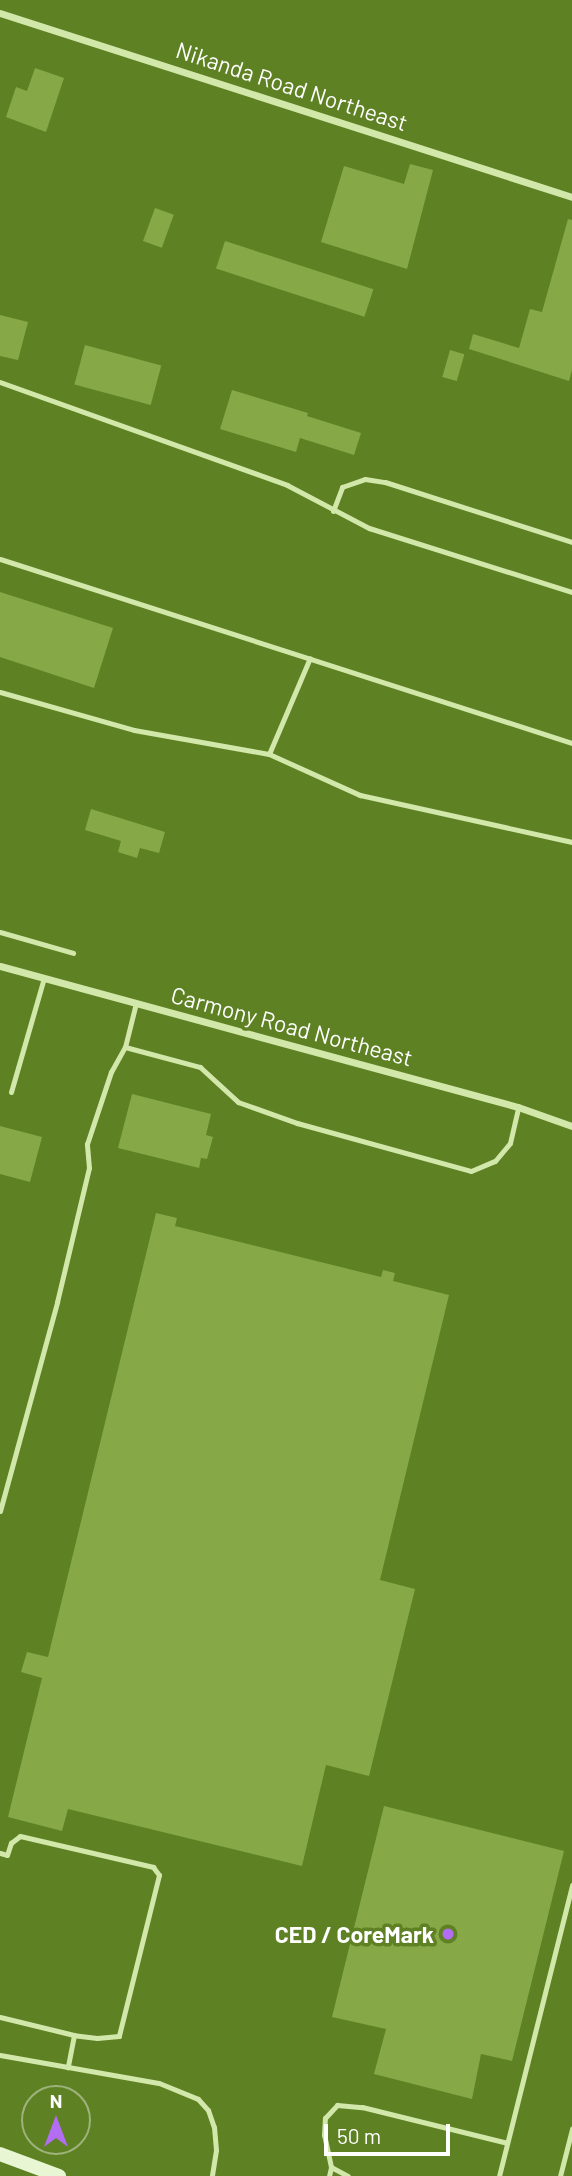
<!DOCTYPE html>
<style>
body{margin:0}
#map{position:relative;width:572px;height:2176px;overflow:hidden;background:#5e8123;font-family:Barlow,sans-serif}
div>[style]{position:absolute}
.building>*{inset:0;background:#86a847;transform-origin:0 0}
.lane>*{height:5px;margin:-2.5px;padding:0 2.5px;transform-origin:2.5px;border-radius:2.5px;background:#d2e7aa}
.street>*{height:7px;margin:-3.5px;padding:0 3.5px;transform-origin:3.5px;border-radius:3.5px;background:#d2e7aa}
.secondary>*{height:14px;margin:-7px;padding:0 7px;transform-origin:7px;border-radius:7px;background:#e9f6d4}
.dots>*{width:19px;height:19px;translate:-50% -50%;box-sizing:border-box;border:4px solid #5e8123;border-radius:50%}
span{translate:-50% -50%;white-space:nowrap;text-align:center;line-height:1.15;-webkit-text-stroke:7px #5e8123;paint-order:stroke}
.street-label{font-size:23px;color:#fff}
.poi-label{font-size:23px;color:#fff;font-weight:700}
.right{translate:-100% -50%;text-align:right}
.north{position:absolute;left:21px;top:2085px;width:70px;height:70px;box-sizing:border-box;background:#5e8123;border:2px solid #9eb37b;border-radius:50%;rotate:0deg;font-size:19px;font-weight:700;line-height:28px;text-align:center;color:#fff}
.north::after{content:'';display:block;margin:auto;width:24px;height:32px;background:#b26df2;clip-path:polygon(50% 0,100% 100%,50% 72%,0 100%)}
.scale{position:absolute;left:324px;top:2124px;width:126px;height:32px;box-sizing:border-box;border:4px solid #fff;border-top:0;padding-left:9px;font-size:21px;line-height:24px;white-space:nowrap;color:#fff;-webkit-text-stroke:5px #5e8123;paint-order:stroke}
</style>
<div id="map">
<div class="building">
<div style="clip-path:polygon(35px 68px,64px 78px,46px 132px,6px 117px,16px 87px,27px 91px)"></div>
<div style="clip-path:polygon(410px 164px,433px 170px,407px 269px,321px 242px,344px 166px,404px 184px)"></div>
<div style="left:155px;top:208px;width:20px;height:35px;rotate:20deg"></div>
<div style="clip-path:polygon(568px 219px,572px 220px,572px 370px,569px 381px,469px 349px,473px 334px,519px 348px,530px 309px,542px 312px)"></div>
<div style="left:225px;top:241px;width:156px;height:29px;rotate:18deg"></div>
<div style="clip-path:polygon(0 315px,28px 322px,18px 360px,0 356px)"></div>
<div style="left:85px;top:345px;width:79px;height:41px;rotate:15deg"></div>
<div style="left:450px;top:350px;width:15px;height:28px;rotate:16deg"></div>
<div style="clip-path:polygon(232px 390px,308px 413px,307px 416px,361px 433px,354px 455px,300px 438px,296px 452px,220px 429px)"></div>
<div style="clip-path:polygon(0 592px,113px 628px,94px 688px,0 657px)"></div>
<div style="clip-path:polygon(91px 809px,165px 832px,159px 853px,140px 848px,137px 858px,118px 852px,121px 841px,85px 830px)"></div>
<div style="clip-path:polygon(132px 1094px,211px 1114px,206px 1135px,213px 1137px,207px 1159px,201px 1158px,199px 1168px,118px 1148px)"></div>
<div style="clip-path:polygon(0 1126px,42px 1137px,30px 1182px,0 1174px)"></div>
<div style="clip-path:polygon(156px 1213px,177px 1218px,175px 1226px,381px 1277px,383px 1270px,395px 1273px,393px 1281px,449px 1295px,380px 1580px,415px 1589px,369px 1776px,326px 1765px,302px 1866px,68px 1809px,62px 1831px,8px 1817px,42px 1678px,21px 1672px,27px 1652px,48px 1657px)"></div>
<div style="clip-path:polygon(384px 1806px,564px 1851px,512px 2061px,481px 2054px,472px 2099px,374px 2074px,386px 2029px,332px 2017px)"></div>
</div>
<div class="lane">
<div style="left:0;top:382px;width:305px;rotate:19.7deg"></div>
<div style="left:287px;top:485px;width:93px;rotate:27.7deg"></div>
<div style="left:369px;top:528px;width:213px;rotate:17.5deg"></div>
<div style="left:333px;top:511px;width:26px;rotate:-69deg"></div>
<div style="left:342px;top:487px;width:24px;rotate:-19deg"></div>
<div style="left:365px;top:479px;width:20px;rotate:9deg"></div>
<div style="left:385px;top:482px;width:196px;rotate:17.8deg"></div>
<div style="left:0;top:559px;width:601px;rotate:17.83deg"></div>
<div style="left:0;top:692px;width:139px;rotate:15.8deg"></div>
<div style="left:134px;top:730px;width:137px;rotate:10.1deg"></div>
<div style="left:269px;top:754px;width:100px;rotate:24.3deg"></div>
<div style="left:360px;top:795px;width:217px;rotate:12.5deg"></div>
<div style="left:269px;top:754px;width:104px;rotate:-66.9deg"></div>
<div style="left:0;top:932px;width:76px;rotate:16deg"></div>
<div style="left:125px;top:1047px;width:78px;rotate:14.9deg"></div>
<div style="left:200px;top:1067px;width:52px;rotate:42.6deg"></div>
<div style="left:238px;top:1102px;width:63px;rotate:19.6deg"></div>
<div style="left:297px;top:1123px;width:180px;rotate:15.4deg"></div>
<div style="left:471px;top:1171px;width:26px;rotate:-23deg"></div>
<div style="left:495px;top:1161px;width:23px;rotate:-50deg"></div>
<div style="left:510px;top:1143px;width:37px;rotate:-77deg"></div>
<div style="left:11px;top:1092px;width:119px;rotate:-73.9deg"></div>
<div style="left:0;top:1511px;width:217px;rotate:-74.7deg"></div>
<div style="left:57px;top:1302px;width:138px;rotate:-76.6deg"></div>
<div style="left:89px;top:1168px;width:24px;rotate:-95deg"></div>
<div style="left:87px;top:1144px;width:76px;rotate:-71.6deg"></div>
<div style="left:111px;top:1072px;width:29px;rotate:-61deg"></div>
<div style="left:125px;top:1047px;width:45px;rotate:-76deg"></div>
<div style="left:0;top:1853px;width:7px;rotate:16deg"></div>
<div style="left:7px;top:1855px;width:13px;rotate:-72deg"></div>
<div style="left:11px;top:1843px;width:11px;rotate:-38deg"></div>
<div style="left:20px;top:1836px;width:137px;rotate:13.1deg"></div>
<div style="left:153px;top:1867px;width:10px;rotate:53deg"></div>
<div style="left:159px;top:1875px;width:166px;rotate:104deg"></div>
<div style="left:119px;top:2036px;width:22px;rotate:175deg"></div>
<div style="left:97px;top:2038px;width:23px;rotate:-173deg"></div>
<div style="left:74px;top:2035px;width:33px;rotate:101deg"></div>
<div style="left:0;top:2017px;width:76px;rotate:13.7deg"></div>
<div style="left:0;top:2055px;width:161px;rotate:10deg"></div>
<div style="left:159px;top:2083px;width:42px;rotate:22.3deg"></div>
<div style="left:198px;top:2099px;width:15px;rotate:48deg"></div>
<div style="left:208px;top:2110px;width:18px;rotate:71deg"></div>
<div style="left:214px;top:2127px;width:23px;rotate:85deg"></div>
<div style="left:216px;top:2150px;width:26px;rotate:99deg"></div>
<div style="left:331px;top:2167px;width:19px;rotate:28deg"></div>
<div style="left:329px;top:2176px;width:9px;rotate:-77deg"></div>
<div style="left:331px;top:2167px;width:33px;rotate:-102deg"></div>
<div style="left:324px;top:2135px;width:17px;rotate:-87deg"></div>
<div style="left:325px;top:2118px;width:18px;rotate:-47deg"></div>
<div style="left:337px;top:2105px;width:25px;rotate:5deg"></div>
<div style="left:362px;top:2107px;width:149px;rotate:13.9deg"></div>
<div style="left:499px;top:2176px;width:300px;rotate:-75.9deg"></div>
<div style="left:560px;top:2176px;width:49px;rotate:-75.7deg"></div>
</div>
<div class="street">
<div style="left:0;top:13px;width:601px;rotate:17.83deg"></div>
<div style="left:0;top:966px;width:537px;rotate:15.23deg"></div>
<div style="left:518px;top:1107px;width:57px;rotate:19.4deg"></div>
</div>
<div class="secondary">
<div style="left:0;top:2154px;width:63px;rotate:20.4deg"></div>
</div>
<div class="dots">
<div style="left:448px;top:1934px;background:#b26df2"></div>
</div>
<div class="street-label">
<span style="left:292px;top:86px;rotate:18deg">Nikanda Road Northeast</span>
<span style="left:292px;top:1026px;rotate:15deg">Carmony Road Northeast</span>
</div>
<div class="poi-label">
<span class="right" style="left:434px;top:1934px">CED / CoreMark</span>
</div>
<div class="north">N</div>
<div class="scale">50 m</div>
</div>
